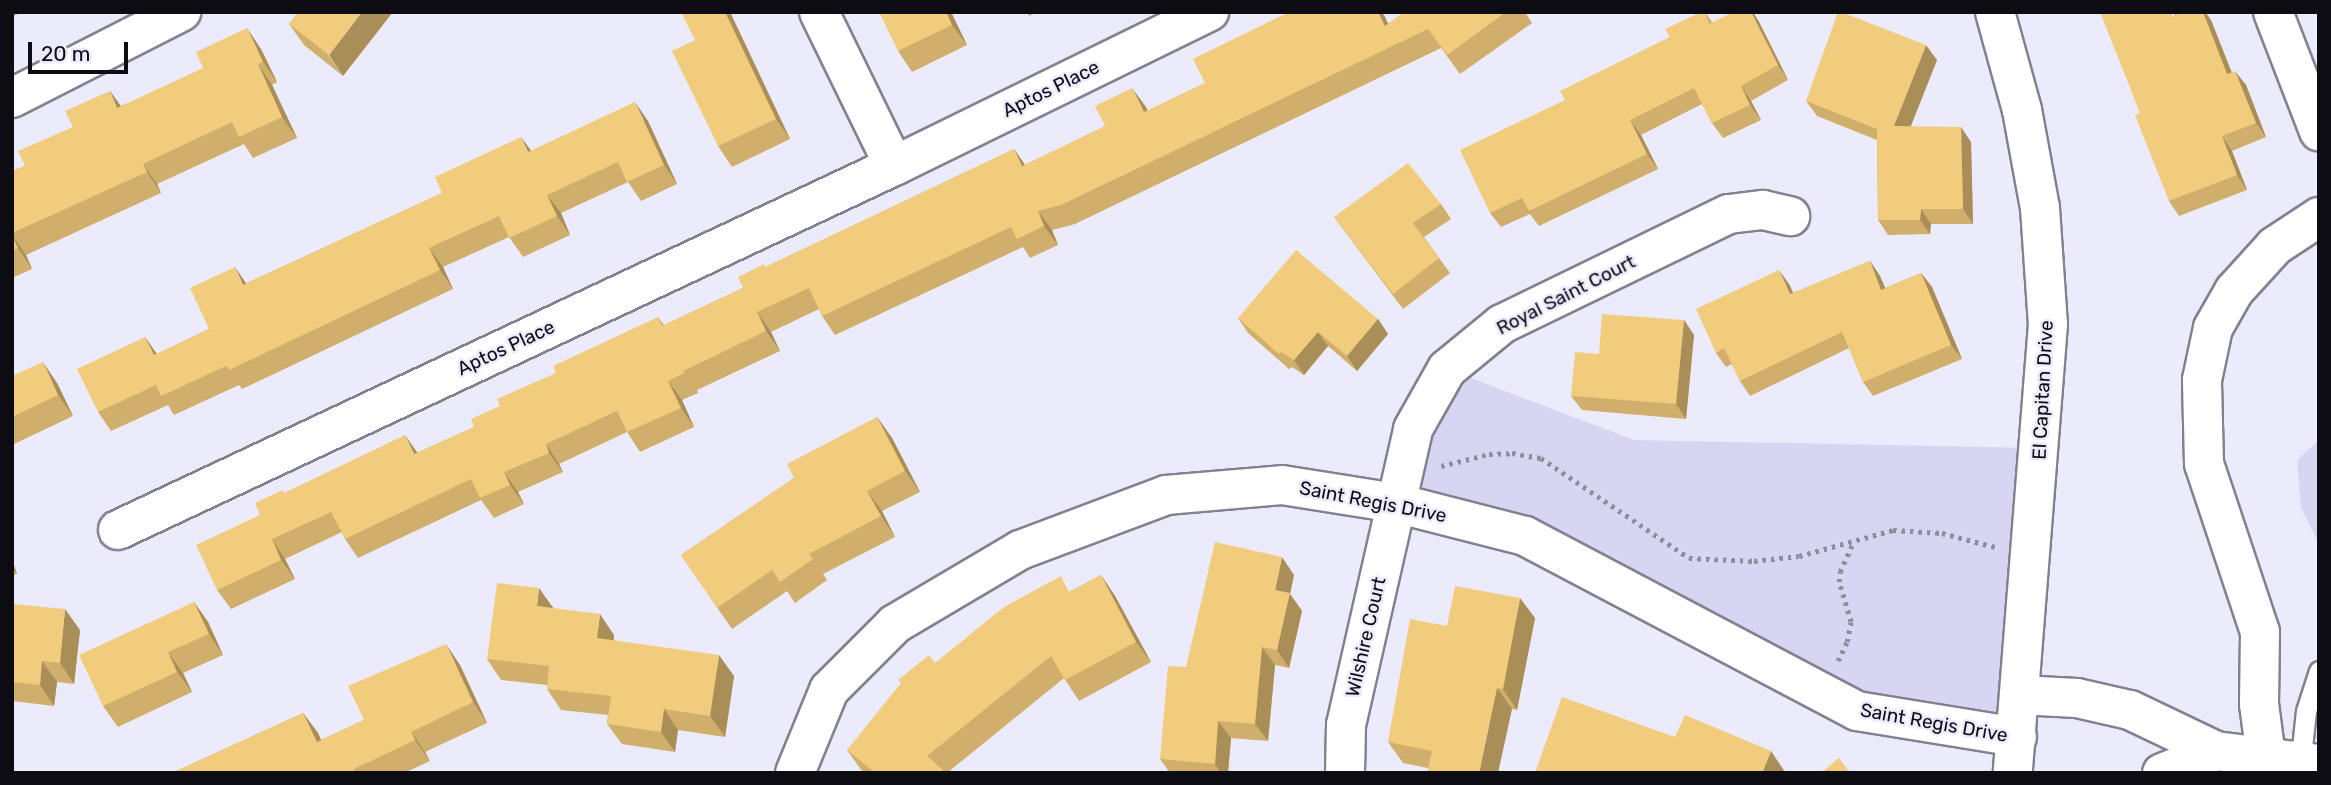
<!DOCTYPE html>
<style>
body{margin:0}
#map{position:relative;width:2331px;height:785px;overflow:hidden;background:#ecebfc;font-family:Rubik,sans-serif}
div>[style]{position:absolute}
.green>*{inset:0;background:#d8d5f3}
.path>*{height:4.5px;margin-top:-2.25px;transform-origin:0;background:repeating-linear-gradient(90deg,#8e8d99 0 3.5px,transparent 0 8.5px)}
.roads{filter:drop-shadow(2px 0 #828190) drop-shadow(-2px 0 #828190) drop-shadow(0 2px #828190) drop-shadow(0 -2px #828190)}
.service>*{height:19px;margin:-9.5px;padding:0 9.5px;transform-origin:9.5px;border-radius:9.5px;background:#fff}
.minor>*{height:38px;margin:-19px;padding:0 19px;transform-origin:19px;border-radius:19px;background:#fff}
.tertiary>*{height:38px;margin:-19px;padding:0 19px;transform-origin:19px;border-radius:19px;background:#fff}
.wall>*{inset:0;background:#cfaf6b}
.shaded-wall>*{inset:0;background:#a98f57}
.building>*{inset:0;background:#f1cc7c}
span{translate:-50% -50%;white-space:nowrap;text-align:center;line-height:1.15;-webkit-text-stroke:5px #ecebfc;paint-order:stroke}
.street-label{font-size:19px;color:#0d0c12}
.frame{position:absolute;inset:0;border:14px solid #0d0c12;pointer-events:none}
.scale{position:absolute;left:28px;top:42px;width:100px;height:32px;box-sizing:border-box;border:4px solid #0d0c12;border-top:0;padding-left:9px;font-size:21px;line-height:24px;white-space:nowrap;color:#0d0c12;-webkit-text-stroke:5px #ecebfc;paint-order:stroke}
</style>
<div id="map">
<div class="green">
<div style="clip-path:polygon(1447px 369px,1634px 440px,2040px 448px,2017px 737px,1857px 711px,1525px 536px,1396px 503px)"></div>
<div style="clip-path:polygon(2319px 440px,2319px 544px,2301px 508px,2297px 460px)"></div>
</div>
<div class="path">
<div style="left:1441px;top:466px;width:49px;rotate:-14deg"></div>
<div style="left:1489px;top:454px;width:23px;rotate:-2deg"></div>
<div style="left:1512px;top:453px;width:29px;rotate:10deg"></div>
<div style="left:1541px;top:458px;width:179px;rotate:34deg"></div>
<div style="left:1689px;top:558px;width:65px;rotate:2.6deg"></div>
<div style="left:1754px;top:561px;width:45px;rotate:-6.3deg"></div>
<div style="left:1799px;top:556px;width:98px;rotate:-15.5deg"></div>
<div style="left:1893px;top:530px;width:49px;rotate:3.5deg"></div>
<div style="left:1942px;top:533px;width:55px;rotate:14.8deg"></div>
<div style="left:1838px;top:661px;width:21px;rotate:-65deg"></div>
<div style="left:1847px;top:642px;width:20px;rotate:-79deg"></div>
<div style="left:1851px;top:622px;width:42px;rotate:-106.7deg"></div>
<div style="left:1839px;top:582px;width:10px;rotate:-84deg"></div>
<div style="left:1840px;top:572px;width:34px;rotate:-66deg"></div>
</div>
<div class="roads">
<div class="service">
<div style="left:2300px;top:766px;width:55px;rotate:-83.8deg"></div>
<div style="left:2306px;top:711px;width:42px;rotate:-72deg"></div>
</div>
<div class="minor">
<div style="left:819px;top:12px;width:171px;rotate:64deg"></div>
<div style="left:2273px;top:12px;width:128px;rotate:68.9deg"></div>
<div style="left:12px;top:98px;width:190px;rotate:-27deg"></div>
<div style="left:118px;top:530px;width:857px;rotate:-25.13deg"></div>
<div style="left:894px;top:166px;width:351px;rotate:-26.1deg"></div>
<div style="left:2019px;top:695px;width:58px;rotate:3deg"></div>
<div style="left:2077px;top:698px;width:54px;rotate:12.8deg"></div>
<div style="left:2130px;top:710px;width:95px;rotate:25.5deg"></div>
<div style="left:2216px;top:751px;width:104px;rotate:7.2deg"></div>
<div style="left:795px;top:773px;width:90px;rotate:-67.7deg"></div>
<div style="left:829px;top:690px;width:93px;rotate:-45deg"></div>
<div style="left:895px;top:624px;width:145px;rotate:-30.6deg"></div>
<div style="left:1020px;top:550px;width:156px;rotate:-20.6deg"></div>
<div style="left:1166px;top:495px;width:116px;rotate:-4.9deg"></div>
<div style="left:1282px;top:485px;width:115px;rotate:9deg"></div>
<div style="left:1396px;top:503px;width:133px;rotate:14.3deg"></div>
<div style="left:1525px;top:536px;width:375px;rotate:27.8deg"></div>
<div style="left:1857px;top:711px;width:162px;rotate:9.2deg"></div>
<div style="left:1345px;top:773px;width:48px;rotate:-88.8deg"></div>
<div style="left:1346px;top:725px;width:303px;rotate:-77.2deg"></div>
<div style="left:1413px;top:429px;width:69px;rotate:-60.5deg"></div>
<div style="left:1447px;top:369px;width:71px;rotate:-39.3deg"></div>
<div style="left:1502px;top:324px;width:252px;rotate:-25.9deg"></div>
<div style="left:1729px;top:214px;width:34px;rotate:-7deg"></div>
<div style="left:1763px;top:210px;width:28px;rotate:13deg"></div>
<div style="left:2162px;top:773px;width:58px;rotate:-22.2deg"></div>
<div style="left:2264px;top:773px;width:16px;rotate:-83deg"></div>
<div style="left:2266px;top:757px;width:53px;rotate:-97.5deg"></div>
<div style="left:2259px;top:704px;width:72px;rotate:-89.2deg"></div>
<div style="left:2260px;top:632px;width:177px;rotate:-108.4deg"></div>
<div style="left:2204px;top:464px;width:84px;rotate:-91.4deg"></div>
<div style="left:2202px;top:380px;width:53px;rotate:-78.1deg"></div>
<div style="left:2213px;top:328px;width:43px;rotate:-60.4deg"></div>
<div style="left:2234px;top:291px;width:61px;rotate:-47.7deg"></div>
<div style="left:2275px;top:246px;width:53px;rotate:-33.4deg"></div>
</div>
<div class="tertiary">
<div style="left:1995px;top:12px;width:102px;rotate:74.6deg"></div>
<div style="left:2022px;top:110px;width:100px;rotate:79.6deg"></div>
<div style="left:2040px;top:208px;width:116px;rotate:86.1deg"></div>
<div style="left:2048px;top:324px;width:450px;rotate:94.5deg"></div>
</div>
</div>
<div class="wall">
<div style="clip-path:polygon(12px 12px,22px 12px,12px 17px)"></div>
<div style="clip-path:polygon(298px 12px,343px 76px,304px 45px,289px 24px)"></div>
<div style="clip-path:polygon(730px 12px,790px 139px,732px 167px,718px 146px,695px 40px)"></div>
<div style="clip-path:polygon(951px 12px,967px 45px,912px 72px,898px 51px)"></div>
<div style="clip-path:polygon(1027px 12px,1037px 12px,1029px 16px)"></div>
<div style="clip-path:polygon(1404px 12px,1525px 12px,1532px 23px,1460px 74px,1441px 48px,1075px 224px,1052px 230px,1058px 245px,1030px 258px,1023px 247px,835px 335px,822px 316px,819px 309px,771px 332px,780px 351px,697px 390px,698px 393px,682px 400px,694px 427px,640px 452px,627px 432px,559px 464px,563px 472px,518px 492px,524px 504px,494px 518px,481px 500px,358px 558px,345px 539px,342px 532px,285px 559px,295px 579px,231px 609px,217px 590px,260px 515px,285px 493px,417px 453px,474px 427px,500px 406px,556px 373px,658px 317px,664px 325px,743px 288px,766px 267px,1014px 149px,1025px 165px,1146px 107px,1147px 111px,1205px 83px,1333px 13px,1384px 15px,1388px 24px)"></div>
<div style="clip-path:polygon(1705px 12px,1712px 22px,1758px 20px,1788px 80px,1751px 101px,1761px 120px,1723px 138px,1712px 123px,1702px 104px,1641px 135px,1658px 169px,1539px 226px,1530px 214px,1501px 227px,1490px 213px,1565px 100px,1670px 37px)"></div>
<div style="clip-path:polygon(2176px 12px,2177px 15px,2184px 12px,2205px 12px,2211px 20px,2231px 72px,2246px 85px,2266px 137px,2232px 151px,2247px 190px,2179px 216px,2169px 201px,2140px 113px)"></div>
<div style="clip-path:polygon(261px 49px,277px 82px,272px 85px,297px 138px,253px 158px,244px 144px,157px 184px,161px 193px,26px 255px,32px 269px,12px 278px,12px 171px,25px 166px,73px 127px,110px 91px,121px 106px)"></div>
<div style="clip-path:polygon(1937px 60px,1910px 127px,1971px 142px,1973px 224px,1931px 224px,1930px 234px,1888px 235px,1878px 220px,1877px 140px,1817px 116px,1806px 101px)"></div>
<div style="clip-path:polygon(648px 121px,677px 184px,641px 201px,628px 182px,561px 213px,570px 235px,523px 257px,509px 237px,443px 267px,453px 289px,242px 389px,239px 385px,174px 415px,168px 405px,111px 431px,98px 412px,145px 337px,157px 354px,209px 329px,247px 283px,442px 193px,531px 151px)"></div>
<div style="clip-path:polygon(1441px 204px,1451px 219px,1424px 237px,1450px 273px,1403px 309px,1334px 217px)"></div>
<div style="clip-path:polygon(1870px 261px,1880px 276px,1885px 288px,1921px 273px,1932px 287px,1962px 359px,1873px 396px,1863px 382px,1849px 348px,1750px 396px,1740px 381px,1732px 364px,1726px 367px,1716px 353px,1789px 284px,1793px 293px)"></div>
<div style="clip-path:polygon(1238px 318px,1378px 319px,1388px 334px,1357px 371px,1328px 346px,1304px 375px,1292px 367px,1289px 369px,1248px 333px)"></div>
<div style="clip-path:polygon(1684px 320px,1694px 335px,1686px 419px,1582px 410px,1571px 396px,1599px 354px)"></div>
<div style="clip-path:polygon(12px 376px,57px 383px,73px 416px,12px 445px)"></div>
<div style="clip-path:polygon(877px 417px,892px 438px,920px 492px,882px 511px,895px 537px,823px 574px,827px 580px,795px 603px,787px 591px,732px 629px,681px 555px,794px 478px)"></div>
<div style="clip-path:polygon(12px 560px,17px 574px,12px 576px)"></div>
<div style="clip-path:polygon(1101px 575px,1115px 596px,1151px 662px,1079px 701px,1064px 678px,947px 773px,864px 773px,862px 771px,847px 750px,935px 663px)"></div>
<div style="clip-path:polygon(1294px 575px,1290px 594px,1302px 611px,1289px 668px,1275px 665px,1268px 741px,1231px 738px,1228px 773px,1170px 773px,1160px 759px)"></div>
<div style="clip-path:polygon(194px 602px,208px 622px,223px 655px,183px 673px,192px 692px,118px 727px,103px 706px)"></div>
<div style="clip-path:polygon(553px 608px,614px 635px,614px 640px,734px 676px,725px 737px,678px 730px,675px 752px,622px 744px,607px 724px,608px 715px,561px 710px,547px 689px,547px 685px,501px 680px,487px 659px)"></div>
<div style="clip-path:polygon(12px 610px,80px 630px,74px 684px,57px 682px,54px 706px,12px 701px)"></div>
<div style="clip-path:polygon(1535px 618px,1517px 710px,1512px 709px,1428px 768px,1403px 763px,1388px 742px,1447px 626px)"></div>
<div style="clip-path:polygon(460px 665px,487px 723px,425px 752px,430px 761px,404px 773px,172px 773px,303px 713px,318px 733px,321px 740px,364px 720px)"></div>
</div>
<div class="shaded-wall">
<div style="clip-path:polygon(362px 12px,393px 12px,343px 76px,329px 55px)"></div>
<div style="clip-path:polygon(725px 12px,730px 12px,790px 139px,776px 119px)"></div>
<div style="clip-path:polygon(946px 12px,951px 12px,967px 45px,952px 25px)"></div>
<div style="clip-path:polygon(1378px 12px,1381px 12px,1384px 15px,1398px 46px,1385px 26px)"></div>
<div style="clip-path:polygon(1751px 12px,1753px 12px,1758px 20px,1788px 80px,1778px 65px)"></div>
<div style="clip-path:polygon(2203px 12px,2205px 12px,2211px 20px,2238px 88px,2227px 74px)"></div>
<div style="clip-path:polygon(247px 28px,261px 49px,277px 82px,263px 62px)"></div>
<div style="clip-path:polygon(1926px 45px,1937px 60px,1905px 141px,1894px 126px)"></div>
<div style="clip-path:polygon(258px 64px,272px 85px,297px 138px,282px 117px)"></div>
<div style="clip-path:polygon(2235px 71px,2246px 85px,2266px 137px,2256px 123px)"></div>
<div style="clip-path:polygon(1741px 86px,1751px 101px,1761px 120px,1750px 105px)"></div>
<div style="clip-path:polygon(1132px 88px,1146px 107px,1157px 131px,1144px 112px)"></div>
<div style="clip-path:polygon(110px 91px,124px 111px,117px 108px)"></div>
<div style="clip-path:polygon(635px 102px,648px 121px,677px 184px,664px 165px)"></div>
<div style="clip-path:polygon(1630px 120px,1641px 135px,1658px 169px,1647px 154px)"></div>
<div style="clip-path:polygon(1961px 127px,1971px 142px,1973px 224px,1963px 209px)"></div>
<div style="clip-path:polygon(2222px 136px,2232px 151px,2247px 190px,2237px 175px)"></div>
<div style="clip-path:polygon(521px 137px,535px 156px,528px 152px)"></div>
<div style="clip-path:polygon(1014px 149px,1027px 168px,1022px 166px)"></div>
<div style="clip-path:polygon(143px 164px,157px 184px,161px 193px,147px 172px)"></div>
<div style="clip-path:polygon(547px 195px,561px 213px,570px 235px,557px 216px)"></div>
<div style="clip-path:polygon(1921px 209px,1931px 224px,1930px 234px,1920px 220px)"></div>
<div style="clip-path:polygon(1038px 211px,1052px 230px,1058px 245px,1044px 226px)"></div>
<div style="clip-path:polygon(12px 235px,26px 255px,32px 269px,18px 248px)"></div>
<div style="clip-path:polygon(429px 248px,443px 267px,453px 289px,440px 270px)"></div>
<div style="clip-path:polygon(1870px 261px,1880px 276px,1892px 304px,1881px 290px)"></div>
<div style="clip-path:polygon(235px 267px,248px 286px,243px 285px)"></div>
<div style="clip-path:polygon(1779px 270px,1789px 284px,1801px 309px,1790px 294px)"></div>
<div style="clip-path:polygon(1921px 273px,1932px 287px,1962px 359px,1951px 345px)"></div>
<div style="clip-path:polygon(757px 312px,771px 332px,780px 351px,766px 331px)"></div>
<div style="clip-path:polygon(1378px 319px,1388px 334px,1357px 371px,1347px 356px)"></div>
<div style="clip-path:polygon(1684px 320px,1694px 335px,1686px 419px,1676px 404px)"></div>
<div style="clip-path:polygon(1318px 332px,1328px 346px,1304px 375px,1294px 360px)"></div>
<div style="clip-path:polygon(145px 337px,158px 356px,154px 355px)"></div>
<div style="clip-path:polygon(43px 362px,57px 383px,73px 416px,58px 395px)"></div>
<div style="clip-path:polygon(668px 381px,682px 400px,694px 427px,681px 408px)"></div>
<div style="clip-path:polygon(877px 417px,892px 438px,920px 492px,905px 471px)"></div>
<div style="clip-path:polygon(405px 435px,419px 455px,414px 454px)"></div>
<div style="clip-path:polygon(546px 444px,559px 464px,563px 472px,549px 453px)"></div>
<div style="clip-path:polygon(504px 472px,518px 492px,524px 504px,510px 485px)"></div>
<div style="clip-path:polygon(867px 491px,882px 511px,895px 537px,881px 516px)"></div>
<div style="clip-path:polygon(272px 539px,285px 559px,295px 579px,281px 560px)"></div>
<div style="clip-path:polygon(1282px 557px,1294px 575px,1290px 594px,1302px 611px,1289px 668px,1277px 650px,1275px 590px)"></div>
<div style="clip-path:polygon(12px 560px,17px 574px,12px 567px)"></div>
<div style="clip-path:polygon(1101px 575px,1115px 596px,1151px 662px,1136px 642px)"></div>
<div style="clip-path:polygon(539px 588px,554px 609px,537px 606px)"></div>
<div style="clip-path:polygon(1520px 598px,1535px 618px,1517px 710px,1503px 689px)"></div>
<div style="clip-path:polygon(194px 602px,208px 622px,223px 655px,209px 634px)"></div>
<div style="clip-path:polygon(65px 609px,80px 630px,74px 684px,60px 663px)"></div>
<div style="clip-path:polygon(600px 614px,614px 635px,612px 658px,597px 638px)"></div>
<div style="clip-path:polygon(446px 644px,460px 665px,487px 723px,473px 702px)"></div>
<div style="clip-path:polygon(1262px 647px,1275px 665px,1268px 741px,1255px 724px)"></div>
<div style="clip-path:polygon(168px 652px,183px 673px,192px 692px,177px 672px)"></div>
<div style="clip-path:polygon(719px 655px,734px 676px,725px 737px,710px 716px)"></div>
<div style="clip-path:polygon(42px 661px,57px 682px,54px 706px,40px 685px)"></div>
<div style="clip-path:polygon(1497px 688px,1512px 709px,1498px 773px,1479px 773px)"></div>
<div style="clip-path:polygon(664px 709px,678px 730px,675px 752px,661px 732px)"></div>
<div style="clip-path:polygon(303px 713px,318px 733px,331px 763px,317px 742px)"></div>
<div style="clip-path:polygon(1218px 721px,1231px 738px,1228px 773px,1221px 773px,1215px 764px)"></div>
<div style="clip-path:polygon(411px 732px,425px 752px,430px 761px,415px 740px)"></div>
<div style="clip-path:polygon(1771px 751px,1785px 772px,1785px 773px,1762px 773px)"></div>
</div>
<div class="building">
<div style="clip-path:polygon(298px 12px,362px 12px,329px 55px,289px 24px)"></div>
<div style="clip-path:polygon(681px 12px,725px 12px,776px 119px,718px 146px,672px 51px,695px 40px)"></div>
<div style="clip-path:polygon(879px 12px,946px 12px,952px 25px,898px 51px)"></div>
<div style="clip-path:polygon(1289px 12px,1328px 12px,1330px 15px,1335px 12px,1378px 12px,1385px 26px,1404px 12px,1506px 12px,1447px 55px,1428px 29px,1061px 205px,1038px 211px,1044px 226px,1017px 239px,1011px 227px,822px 316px,809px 288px,757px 312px,766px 331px,683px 371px,684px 373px,668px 381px,681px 408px,627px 432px,617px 411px,546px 444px,549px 453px,504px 472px,510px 485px,480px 498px,471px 479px,345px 539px,331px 512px,272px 539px,281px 560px,217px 590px,196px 545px,260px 515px,255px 503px,283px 490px,284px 493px,405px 435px,414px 454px,474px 427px,471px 419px,500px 406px,497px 399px,556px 373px,553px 366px,658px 317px,662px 326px,743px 288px,738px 277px,764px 264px,765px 267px,1014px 149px,1022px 166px,1105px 126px,1095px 106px,1132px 88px,1144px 112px,1205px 83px,1193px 59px)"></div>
<div style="clip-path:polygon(1701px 12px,1705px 12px,1709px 24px,1733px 12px,1751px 12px,1778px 65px,1741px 86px,1750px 105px,1712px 123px,1694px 88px,1630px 120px,1647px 154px,1529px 211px,1522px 198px,1490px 213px,1460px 150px,1565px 100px,1560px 91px,1670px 37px,1665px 29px)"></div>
<div style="clip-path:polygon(1838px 12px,1841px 12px,1926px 45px,1894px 126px,1961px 127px,1963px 209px,1921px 209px,1920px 220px,1878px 220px,1877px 129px,1806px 101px)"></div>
<div style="clip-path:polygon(2100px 12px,2171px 12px,2173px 17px,2184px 12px,2203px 12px,2227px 74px,2235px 71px,2256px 123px,2222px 136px,2237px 175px,2169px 201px,2135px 115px,2140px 113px)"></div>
<div style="clip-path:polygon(247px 28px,263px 62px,258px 64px,282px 117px,239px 137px,232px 122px,143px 164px,147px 172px,12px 233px,12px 171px,25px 166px,18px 151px,73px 127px,65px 111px,110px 91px,117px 108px,203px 68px,196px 52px)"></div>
<div style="clip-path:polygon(635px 102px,664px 165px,627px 182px,618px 162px,547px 195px,557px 216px,509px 238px,499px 216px,429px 248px,440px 270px,229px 370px,226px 366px,161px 396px,156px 385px,98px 412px,77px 369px,145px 337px,154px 355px,209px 329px,190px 288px,235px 267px,243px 285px,442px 193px,435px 177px,521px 137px,528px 152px)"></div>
<div style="clip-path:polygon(1408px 163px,1441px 204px,1413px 223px,1439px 258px,1393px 294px,1334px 217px)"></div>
<div style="clip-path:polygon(12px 236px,18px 248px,12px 251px)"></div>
<div style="clip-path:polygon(1296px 250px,1378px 319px,1347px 356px,1318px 332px,1294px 360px,1281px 352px,1279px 354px,1238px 318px)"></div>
<div style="clip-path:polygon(1870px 261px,1881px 290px,1921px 273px,1951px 345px,1863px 382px,1842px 332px,1740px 381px,1724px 348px,1716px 353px,1696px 309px,1779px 270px,1790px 294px)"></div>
<div style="clip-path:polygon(1602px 314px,1684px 320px,1676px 404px,1571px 396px,1575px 352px,1599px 354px)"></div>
<div style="clip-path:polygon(43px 362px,58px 395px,12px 417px,12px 376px)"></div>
<div style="clip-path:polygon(877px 417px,905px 471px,867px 491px,881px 516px,809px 554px,813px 559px,780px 582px,772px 570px,717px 608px,681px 555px,794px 478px,787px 464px)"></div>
<div style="clip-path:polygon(1215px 542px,1282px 557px,1275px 590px,1290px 593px,1277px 650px,1262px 647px,1255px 724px,1218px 721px,1215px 764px,1160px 759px,1168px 666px,1186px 667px)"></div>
<div style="clip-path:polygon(1101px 575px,1136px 642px,1065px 680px,1051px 656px,927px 756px,943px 770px,941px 773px,871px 773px,873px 771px,847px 750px,901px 683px,898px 680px,929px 655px,935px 663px,1004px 607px,1061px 576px,1069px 592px)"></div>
<div style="clip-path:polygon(497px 583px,539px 588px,537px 606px,600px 614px,597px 638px,719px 655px,710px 716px,664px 709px,661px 732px,607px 724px,611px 696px,547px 689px,549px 666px,487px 659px)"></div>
<div style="clip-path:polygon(1455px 586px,1520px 598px,1503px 689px,1497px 688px,1479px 773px,1427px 773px,1432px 751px,1388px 742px,1410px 619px,1447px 626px)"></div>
<div style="clip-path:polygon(194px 602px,209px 634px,168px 652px,177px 672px,103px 706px,79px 655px)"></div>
<div style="clip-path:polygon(13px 604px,65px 609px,60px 663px,42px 661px,40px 685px,12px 682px)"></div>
<div style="clip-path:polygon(446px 644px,473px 702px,411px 732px,415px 740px,354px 769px,356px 773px,172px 773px,303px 713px,317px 742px,364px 720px,348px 686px)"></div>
<div style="clip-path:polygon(1562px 697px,1675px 737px,1685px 715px,1771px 751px,1762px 773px,1535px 773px)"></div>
<div style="clip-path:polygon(1839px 758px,1850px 773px,1821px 773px)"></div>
</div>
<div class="street-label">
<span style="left:1051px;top:89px;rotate:-26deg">Aptos Place</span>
<span style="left:1566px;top:295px;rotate:-27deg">Royal Saint Court</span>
<span style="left:506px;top:348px;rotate:-25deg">Aptos Place</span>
<span style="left:2043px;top:390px;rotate:-87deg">El Capitan Drive</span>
<span style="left:1373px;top:502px;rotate:11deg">Saint Regis Drive</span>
<span style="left:1366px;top:637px;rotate:-77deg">Wilshire Court</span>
<span style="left:1934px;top:723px;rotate:10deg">Saint Regis Drive</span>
</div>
<div class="frame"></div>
<div class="scale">20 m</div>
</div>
